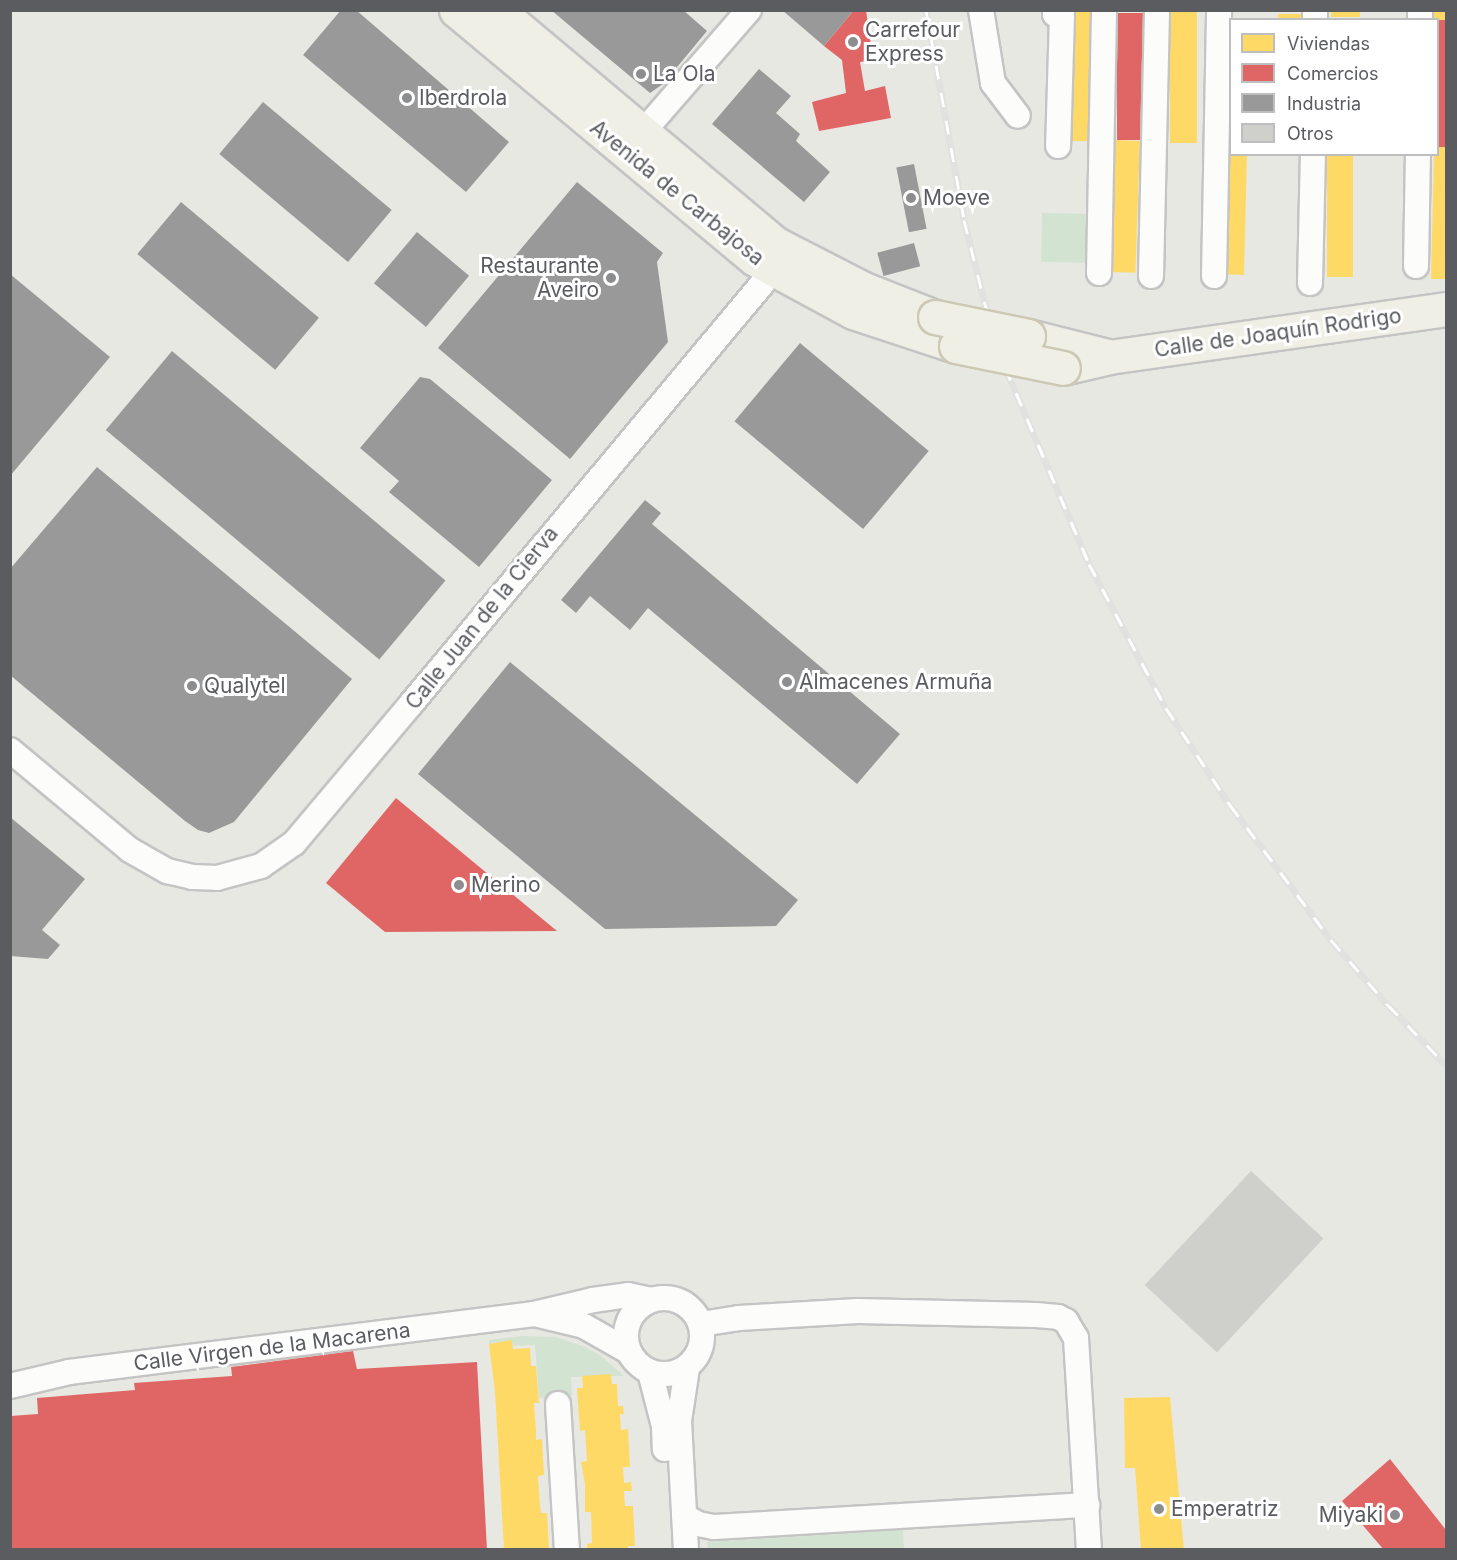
<!DOCTYPE html>
<meta charset="utf-8">
<style>
body{margin:0}
#map{position:relative;width:1457px;height:1560px;overflow:hidden;background:#e8e8e3;font-family:Inter,sans-serif}
div>[style]{position:absolute}
.green>*{inset:0;background:#d2e3d1;transform-origin:0 0}
.homes>*{inset:0;background:#ffd966;transform-origin:0 0}
.shops>*{inset:0;background:#e06666;transform-origin:0 0}
.industry>*{inset:0;background:#999;transform-origin:0 0}
.building>*{inset:0;background:#cfcfcc;transform-origin:0 0}
.roads{filter:drop-shadow(2px 0 #c4c4c4) drop-shadow(-2px 0 #c4c4c4) drop-shadow(0 2px #c4c4c4) drop-shadow(0 -2px #c4c4c4)}
.street>*{height:24px;margin:-12px;padding:0 12px;transform-origin:12px;border-radius:12px;background:#fcfcfb}
.street>.ring{margin:-12px;padding:0;box-sizing:content-box;background:none;border:24px solid #fcfcfb;border-radius:50%}
.primary>*{height:33px;margin:-16.5px;padding:0 16.5px;transform-origin:16.5px;border-radius:16.5px;background:#f0efe6}
.rail>*{height:7px;margin-top:-3.5px;transform-origin:0;background:repeating-linear-gradient(90deg,#fff 0 14px,#e1e1e0 0 28px);box-sizing:border-box;border-block:2px solid #e1e1e0}
.bridges{filter:drop-shadow(2px 0 #cdc8b4) drop-shadow(-2px 0 #cdc8b4) drop-shadow(0 2px #cdc8b4) drop-shadow(0 -2px #cdc8b4)}
.primary-bridge>*{height:33px;margin:-16.5px;padding:0 16.5px;transform-origin:16.5px;border-radius:16.5px;background:#f0efe6}
.dots>*{width:16px;height:16px;translate:-50% -50%;box-sizing:border-box;border:3px solid #fff;border-radius:50%}
span{translate:-50% -50%;white-space:nowrap;text-align:center;line-height:1.15;-webkit-text-stroke:6px #fff;paint-order:stroke}
.poi-label{font-size:21px;color:#5a5c60}
.left{translate:0 -50%;text-align:left}
.right{translate:-100% -50%;text-align:right}
.street-label{font-size:21px;color:#5a5c60}
.frame{position:absolute;inset:0;border:12px solid #5a5c60;pointer-events:none}
.legend{position:absolute;left:1229px;top:18px;width:210px;height:138px;box-sizing:border-box;background:#fff;border:2px solid #bdbebf;margin:0;padding:8px 10px;list-style:none;font-size:18px;color:#5a5c60}
.legend li{display:flex;align-items:center;gap:12px;height:30px}
.legend b{width:30px;border:2px solid #bdbebf}
</style>
<div id="map">
<div class="green">
<div style="left:1042px;top:213px;width:57px;height:49px;rotate:1deg"></div>
<div style="clip-path:polygon(524px 1336px,556px 1337px,585px 1347px,600px 1355px,624px 1376px,571px 1377px,572px 1395px,539px 1398px,535px 1345px,513px 1346px,512px 1340px,489px 1344px,489px 1340px)"></div>
<div style="clip-path:polygon(903px 1530px,904px 1549px,708px 1549px,707px 1542px)"></div>
</div>
<div class="homes">
<div style="left:1064px;top:10px;width:26px;height:131px"></div>
<div style="left:1331px;top:10px;width:29px;height:7px"></div>
<div style="left:1434px;top:10px;width:12px;height:10px"></div>
<div style="left:1170px;top:12px;width:27px;height:131px"></div>
<div style="left:1278px;top:14px;width:26px;height:6px"></div>
<div style="left:1114px;top:140px;width:26px;height:132px;rotate:2deg"></div>
<div style="clip-path:polygon(1221px 142px,1230px 143px,1230px 154px,1247px 154px,1244px 275px,1218px 274px)"></div>
<div style="clip-path:polygon(1438px 147px,1446px 147px,1446px 279px,1431px 279px,1434px 154px,1438px 154px)"></div>
<div style="left:1327px;top:154px;width:26px;height:123px"></div>
<div style="clip-path:polygon(512px 1340px,513px 1349px,530px 1348px,531px 1366px,536px 1366px,539px 1403px,534px 1403px,536px 1431px,536px 1440px,542px 1439px,544px 1475px,538px 1476px,540px 1505px,541px 1513px,547px 1513px,549px 1548px,543px 1550px,504px 1550px,495px 1392px,489px 1344px)"></div>
<div style="clip-path:polygon(611px 1374px,612px 1384px,617px 1384px,618px 1406px,623px 1406px,624px 1414px,620px 1414px,621px 1430px,628px 1429px,630px 1467px,623px 1467px,624px 1483px,631px 1482px,632px 1491px,624px 1491px,625px 1506px,633px 1506px,635px 1546px,628px 1546px,628px 1550px,587px 1550px,587px 1544px,592px 1543px,591px 1512px,585px 1512px,585px 1484px,581px 1462px,587px 1461px,585px 1430px,580px 1431px,577px 1388px,583px 1388px,582px 1376px)"></div>
<div style="clip-path:polygon(1170px 1397px,1184px 1550px,1141px 1550px,1135px 1468px,1125px 1468px,1124px 1398px)"></div>
</div>
<div class="shops">
<div style="clip-path:polygon(854px 10px,866px 10px,873px 60px,860px 62px,865px 91px,885px 86px,891px 118px,819px 131px,812px 102px,846px 93px,842px 60px,824px 46px)"></div>
<div style="left:1117px;top:13px;width:26px;height:127px"></div>
<div style="left:1438px;top:20px;width:8px;height:127px"></div>
<div style="clip-path:polygon(396px 798px,557px 931px,385px 932px,326px 883px)"></div>
<div style="clip-path:polygon(353px 1351px,357px 1369px,477px 1362px,487px 1550px,10px 1550px,10px 1416px,38px 1414px,37px 1398px,135px 1390px,134px 1383px,232px 1376px,231px 1367px)"></div>
<div style="clip-path:polygon(1390px 1459px,1446px 1530px,1446px 1550px,1384px 1550px,1342px 1501px)"></div>
</div>
<div class="industry">
<div style="clip-path:polygon(341px 10px,356px 10px,509px 142px,466px 192px,303px 55px)"></div>
<div style="clip-path:polygon(551px 10px,683px 10px,707px 31px,663px 84px,650px 93px)"></div>
<div style="clip-path:polygon(782px 10px,854px 10px,824px 46px)"></div>
<div style="clip-path:polygon(759px 69px,791px 96px,776px 113px,800px 134px,796px 141px,830px 172px,804px 202px,712px 124px)"></div>
<div style="left:263px;top:102px;width:168px;height:68px;rotate:40deg"></div>
<div style="left:914px;top:164px;width:66px;height:18px;rotate:79deg"></div>
<div style="clip-path:polygon(577px 182px,663px 253px,657px 262px,668px 342px,570px 459px,438px 348px)"></div>
<div style="left:181px;top:202px;width:180px;height:68px;rotate:40deg"></div>
<div style="left:417px;top:232px;width:68px;height:67px;rotate:40deg"></div>
<div style="left:914px;top:243px;width:24px;height:38px;rotate:75deg"></div>
<div style="clip-path:polygon(10px 274px,110px 357px,10px 476px)"></div>
<div style="left:800px;top:343px;width:168px;height:102px;rotate:40deg"></div>
<div style="left:172px;top:351px;width:357px;height:103px;rotate:40deg"></div>
<div style="clip-path:polygon(420px 377px,430px 379px,552px 480px,479px 567px,389px 492px,399px 481px,360px 448px)"></div>
<div style="clip-path:polygon(97px 467px,352px 679px,234px 822px,209px 833px,198px 830px,185px 821px,10px 675px,10px 569px)"></div>
<div style="clip-path:polygon(645px 500px,661px 513px,652px 524px,900px 734px,857px 784px,648px 608px,630px 630px,590px 596px,576px 613px,561px 600px)"></div>
<div style="clip-path:polygon(510px 662px,798px 900px,776px 926px,605px 929px,418px 774px)"></div>
<div style="clip-path:polygon(10px 817px,85px 879px,42px 930px,60px 945px,48px 959px,10px 956px)"></div>
</div>
<div class="building">
<div style="left:1251px;top:1171px;width:99px;height:156px;rotate:43deg"></div>
</div>
<div class="roads">
<div class="street">
<div style="left:981px;top:10px;width:74px;rotate:80.7deg"></div>
<div style="left:993px;top:83px;width:41px;rotate:52.9deg"></div>
<div style="left:1055px;top:10px;width:4px;rotate:90deg"></div>
<div style="left:1055px;top:14px;width:7px;rotate:8deg"></div>
<div style="left:1062px;top:15px;width:131px;rotate:91.7deg"></div>
<div style="left:1315px;top:20px;width:10px;rotate:-90deg"></div>
<div style="left:1420px;top:20px;width:10px;rotate:-90deg"></div>
<div style="left:642px;top:133px;width:163px;rotate:-49deg"></div>
<div style="left:1416px;top:266px;width:112px;rotate:-89deg"></div>
<div style="left:1099px;top:273px;width:263px;rotate:-88.9deg"></div>
<div style="left:1151px;top:276px;width:266px;rotate:-88.7deg"></div>
<div style="left:1214px;top:276px;width:266px;rotate:-88.9deg"></div>
<div style="left:1310px;top:283px;width:129px;rotate:-88.7deg"></div>
<div style="left:10px;top:750px;width:156px;rotate:39.8deg"></div>
<div style="left:130px;top:850px;width:43px;rotate:29.6deg"></div>
<div style="left:167px;top:871px;width:26px;rotate:13deg"></div>
<div style="left:192px;top:877px;width:25px;rotate:2deg"></div>
<div style="left:217px;top:878px;width:46px;rotate:-15.3deg"></div>
<div style="left:261px;top:866px;width:40px;rotate:-34.9deg"></div>
<div style="left:294px;top:843px;width:182px;rotate:-49.9deg"></div>
<div style="left:411px;top:704px;width:547px;rotate:-50.11deg"></div>
<div style="left:762px;top:284px;width:34px;rotate:-69deg"></div>
<div class="ring" style="left:626px;top:1298px;width:52px;height:52px"></div>
<div style="left:539px;top:1315px;width:46px;rotate:13.7deg"></div>
<div style="left:584px;top:1326px;width:51px;rotate:29.6deg"></div>
<div style="left:701px;top:1324px;width:38px;rotate:-9deg"></div>
<div style="left:739px;top:1318px;width:119px;rotate:-3.4deg"></div>
<div style="left:858px;top:1311px;width:178px;rotate:1.3deg"></div>
<div style="left:1036px;top:1315px;width:22px;rotate:5deg"></div>
<div style="left:1058px;top:1317px;width:9px;rotate:27deg"></div>
<div style="left:1066px;top:1321px;width:20px;rotate:60deg"></div>
<div style="left:1076px;top:1338px;width:212px;rotate:86.5deg"></div>
<div style="left:650px;top:1372px;width:56px;rotate:75.5deg"></div>
<div style="left:664px;top:1426px;width:23px;rotate:88deg"></div>
<div style="left:10px;top:1386px;width:61px;rotate:-13.3deg"></div>
<div style="left:69px;top:1372px;width:469px;rotate:-7.1deg"></div>
<div style="left:534px;top:1314px;width:61px;rotate:-13.3deg"></div>
<div style="left:593px;top:1300px;width:35px;rotate:-8deg"></div>
<div style="left:628px;top:1295px;width:24px;rotate:12deg"></div>
<div style="left:558px;top:1404px;width:146px;rotate:86.5deg"></div>
<div style="left:684px;top:1516px;width:16px;rotate:30deg"></div>
<div style="left:698px;top:1524px;width:16px;rotate:11deg"></div>
<div style="left:714px;top:1527px;width:374px;rotate:-3.4deg"></div>
<div style="left:686px;top:1550px;width:129px;rotate:-93.1deg"></div>
<div style="left:679px;top:1421px;width:54px;rotate:-81.4deg"></div>
</div>
<div class="primary">
<div style="left:456px;top:10px;width:389px;rotate:39.8deg"></div>
<div style="left:755px;top:259px;width:111px;rotate:28.4deg"></div>
<div style="left:853px;top:312px;width:108px;rotate:18.3deg"></div>
<div style="left:497px;top:10px;width:364px;rotate:40deg"></div>
<div style="left:776px;top:244px;width:99px;rotate:27.1deg"></div>
<div style="left:864px;top:289px;width:76px;rotate:21.5deg"></div>
<div style="left:1028px;top:336px;width:81px;rotate:14.2deg"></div>
<div style="left:1063px;top:368px;width:47px;rotate:-13.4deg"></div>
<div style="left:1109px;top:357px;width:340px;rotate:-8.1deg"></div>
</div>
</div>
<div class="rail">
<div style="left:926px;top:10px;width:213px;rotate:79.7deg"></div>
<div style="left:964px;top:220px;width:87px;rotate:76deg"></div>
<div style="left:985px;top:304px;width:66px;rotate:72.4deg"></div>
<div style="left:1005px;top:367px;width:214px;rotate:66.9deg"></div>
<div style="left:1089px;top:564px;width:163px;rotate:61.9deg"></div>
<div style="left:1166px;top:708px;width:116px;rotate:56.6deg"></div>
<div style="left:1230px;top:805px;width:169px;rotate:53.2deg"></div>
<div style="left:1331px;top:940px;width:86px;rotate:48.8deg"></div>
<div style="left:1388px;top:1005px;width:83px;rotate:46deg"></div>
</div>
<div class="bridges">
<div class="primary-bridge">
<div style="left:935px;top:317px;width:95px;rotate:11.5deg"></div>
<div style="left:956px;top:346px;width:109px;rotate:11.6deg"></div>
</div>
</div>
<div class="dots">
<div style="left:853px;top:42px;background:#8c8d8e"></div>
<div style="left:641px;top:74px;background:#8c8d8e"></div>
<div style="left:407px;top:98px;background:#8c8d8e"></div>
<div style="left:911px;top:198px;background:#8c8d8e"></div>
<div style="left:611px;top:278px;background:#8c8d8e"></div>
<div style="left:787px;top:682px;background:#8c8d8e"></div>
<div style="left:192px;top:686px;background:#8c8d8e"></div>
<div style="left:459px;top:885px;background:#8c8d8e"></div>
<div style="left:1159px;top:1509px;background:#8c8d8e"></div>
<div style="left:1395px;top:1515px;background:#8c8d8e"></div>
</div>
<div class="poi-label">
<span class="left" style="left:865px;top:42px">Carrefour<br>Express</span>
<span class="left" style="left:653px;top:74px">La Ola</span>
<span class="left" style="left:419px;top:98px">Iberdrola</span>
<span class="left" style="left:923px;top:198px">Moeve</span>
<span class="right" style="left:599px;top:278px">Restaurante<br>Aveiro</span>
<span class="left" style="left:799px;top:682px">Almacenes Armuña</span>
<span class="left" style="left:204px;top:686px">Qualytel</span>
<span class="left" style="left:471px;top:885px">Merino</span>
<span class="left" style="left:1171px;top:1509px">Emperatriz</span>
<span class="right" style="left:1383px;top:1515px">Miyaki</span>
</div>
<div class="street-label">
<span style="left:677px;top:193px;rotate:39deg">Avenida de Carbajosa</span>
<span style="left:1278px;top:333px;rotate:-8deg">Calle de Joaquín Rodrigo</span>
<span style="left:482px;top:618px;rotate:-51deg">Calle Juan de la Cierva</span>
<span style="left:272px;top:1347px;rotate:-7deg">Calle Virgen de la Macarena</span>
</div>
<div class="frame"></div>
<ul class="legend">
<li><b style="height:16px;background:#ffd966"></b>Viviendas</li>
<li><b style="height:16px;background:#e06666"></b>Comercios</li>
<li><b style="height:16px;background:#999"></b>Industria</li>
<li><b style="height:16px;background:#cfcfcc"></b>Otros</li>
</ul>
</div>
